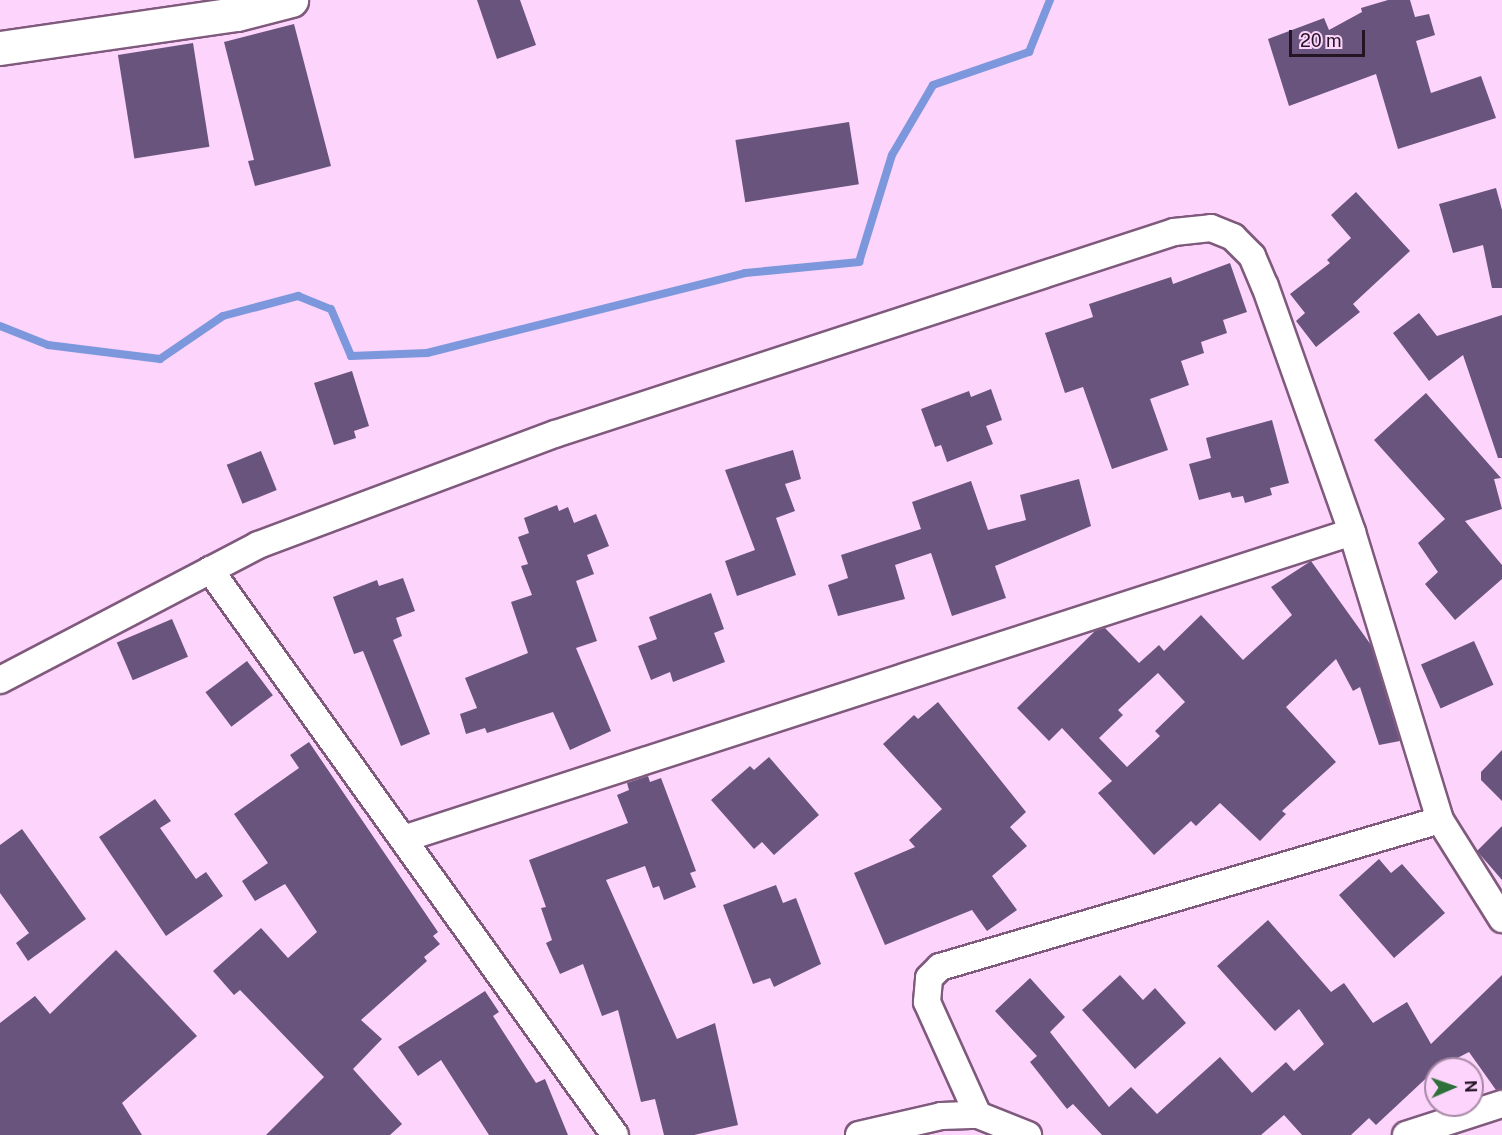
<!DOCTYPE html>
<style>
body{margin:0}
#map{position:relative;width:1502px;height:1135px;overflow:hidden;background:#fdd4fb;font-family:"Public Sans",sans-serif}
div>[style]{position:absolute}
.stream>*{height:8px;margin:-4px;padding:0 4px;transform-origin:4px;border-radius:4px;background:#7d97dd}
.building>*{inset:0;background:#69547d;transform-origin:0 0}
.roads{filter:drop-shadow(2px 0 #7f5a7d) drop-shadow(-2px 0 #7f5a7d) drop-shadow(0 2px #7f5a7d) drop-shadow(0 -2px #7f5a7d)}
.street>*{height:26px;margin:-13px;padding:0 13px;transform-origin:13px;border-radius:13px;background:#fff}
.secondary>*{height:33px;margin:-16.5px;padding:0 16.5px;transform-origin:16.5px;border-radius:16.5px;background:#fff}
span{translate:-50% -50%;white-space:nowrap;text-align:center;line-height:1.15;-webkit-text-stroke:6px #fdd4fb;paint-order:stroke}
.north{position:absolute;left:1424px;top:1057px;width:60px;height:60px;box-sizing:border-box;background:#fdd4fb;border:2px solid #a688a5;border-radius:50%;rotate:88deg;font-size:16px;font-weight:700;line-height:24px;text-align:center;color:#241524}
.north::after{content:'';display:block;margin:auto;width:21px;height:27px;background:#2d703a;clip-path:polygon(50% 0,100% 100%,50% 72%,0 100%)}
.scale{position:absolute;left:1289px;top:30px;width:76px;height:27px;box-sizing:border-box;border:3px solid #241524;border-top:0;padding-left:8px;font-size:18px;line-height:21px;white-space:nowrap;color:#241524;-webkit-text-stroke:4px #fdd4fb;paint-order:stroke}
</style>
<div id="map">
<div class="stream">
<div style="left:0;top:326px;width:52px;rotate:21.6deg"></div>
<div style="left:48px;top:345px;width:113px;rotate:7.1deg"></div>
<div style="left:160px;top:359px;width:76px;rotate:-34.3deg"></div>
<div style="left:223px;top:316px;width:78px;rotate:-14.9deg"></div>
<div style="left:298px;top:296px;width:35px;rotate:22deg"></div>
<div style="left:331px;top:309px;width:51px;rotate:66.9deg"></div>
<div style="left:351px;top:356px;width:76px;rotate:-2.3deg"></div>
<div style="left:427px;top:353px;width:328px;rotate:-14.1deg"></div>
<div style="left:745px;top:273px;width:115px;rotate:-5.5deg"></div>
<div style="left:859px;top:262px;width:112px;rotate:-72.9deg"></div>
<div style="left:892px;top:155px;width:81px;rotate:-59.6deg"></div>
<div style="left:933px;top:85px;width:102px;rotate:-19deg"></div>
<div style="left:1029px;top:52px;width:56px;rotate:-68deg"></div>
</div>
<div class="building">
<div style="clip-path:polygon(477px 0,520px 0,536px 45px,497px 59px)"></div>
<div style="clip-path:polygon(1388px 0,1410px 0,1415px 17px,1429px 14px,1435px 35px,1416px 41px,1431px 93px,1481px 76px,1496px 118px,1398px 149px,1376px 74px,1289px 106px,1268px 39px,1324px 18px,1329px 30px,1362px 12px,1361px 8px)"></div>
<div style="clip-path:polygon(294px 24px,331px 166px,255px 186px,248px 161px,254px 160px,224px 42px)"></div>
<div style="left:193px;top:43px;width:105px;height:76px;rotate:81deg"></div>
<div style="left:849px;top:122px;width:63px;height:115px;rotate:81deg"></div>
<div style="clip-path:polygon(1496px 188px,1502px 210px,1502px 288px,1492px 288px,1483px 245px,1453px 253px,1439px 204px)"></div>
<div style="clip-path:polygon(1356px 192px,1410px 251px,1353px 304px,1360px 312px,1316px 347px,1296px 321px,1305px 313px,1290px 294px,1330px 263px,1327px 260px,1351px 238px,1331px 215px)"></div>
<div style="clip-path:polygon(1230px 263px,1247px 312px,1223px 320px,1227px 333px,1201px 342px,1204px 353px,1181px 361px,1189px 385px,1150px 399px,1168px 450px,1112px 469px,1083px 387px,1065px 393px,1045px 333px,1093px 317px,1089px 304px,1171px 277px,1173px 284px)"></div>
<div style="clip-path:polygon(1419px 313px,1437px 336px,1502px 315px,1502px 458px,1498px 458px,1463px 355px,1429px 381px,1393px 333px)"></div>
<div style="clip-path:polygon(352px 371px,369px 426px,354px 431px,356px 438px,334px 445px,314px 383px)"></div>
<div style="clip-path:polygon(991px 389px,1002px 420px,986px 426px,993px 444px,947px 462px,941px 445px,935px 447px,921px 409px,969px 391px,971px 397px)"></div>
<div style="clip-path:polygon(1426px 393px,1501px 478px,1494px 479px,1502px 509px,1465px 521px,1502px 565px,1502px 579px,1455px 620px,1425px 584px,1438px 572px,1418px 543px,1445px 519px,1374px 440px)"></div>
<div style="clip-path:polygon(1272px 420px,1289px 483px,1270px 488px,1272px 495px,1245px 503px,1243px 496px,1232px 498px,1230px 492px,1199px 500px,1189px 464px,1211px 458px,1206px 438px)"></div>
<div style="clip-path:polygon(793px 450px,801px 479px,785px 484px,795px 511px,776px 518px,796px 575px,737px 596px,725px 561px,755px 550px,725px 470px)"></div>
<div style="left:261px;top:451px;width:42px;height:37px;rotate:68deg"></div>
<div style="clip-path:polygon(1079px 479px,1091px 526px,995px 566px,1006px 598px,952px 616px,931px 553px,895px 565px,905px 599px,838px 616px,828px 585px,848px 578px,841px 555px,921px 529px,912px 502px,971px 481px,988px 530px,1026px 520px,1020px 495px)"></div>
<div style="clip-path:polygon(557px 505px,559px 511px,568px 507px,574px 523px,596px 514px,609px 546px,587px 555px,594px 574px,576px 581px,597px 641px,576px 648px,611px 731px,570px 750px,553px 712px,487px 733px,485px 728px,466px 734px,460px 714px,477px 708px,465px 678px,528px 653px,511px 602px,532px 595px,521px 566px,528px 564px,518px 537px,529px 533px,524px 518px)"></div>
<div style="clip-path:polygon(evenodd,1311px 561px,1371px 645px,1400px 741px,1379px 745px,1360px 687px,1353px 691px,1336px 659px,1286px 707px,1336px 762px,1282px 811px,1286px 814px,1260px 841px,1220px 803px,1196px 826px,1191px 821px,1154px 855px,1098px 793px,1112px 781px,1062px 728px,1049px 741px,1017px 708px,1095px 631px,1105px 628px,1139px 663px,1159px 645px,1164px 651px,1201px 615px,1243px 660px,1292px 615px,1271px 587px,1311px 561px,1158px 673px,1185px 702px,1155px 731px,1160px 736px,1127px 767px,1099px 738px,1123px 715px,1118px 710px,1158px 673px)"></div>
<div style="clip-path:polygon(403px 578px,415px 611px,396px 618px,402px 636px,393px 640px,430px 734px,401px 746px,363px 651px,354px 654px,333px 597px,377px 580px,379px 586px)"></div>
<div style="clip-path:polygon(711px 593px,724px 629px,714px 633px,725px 662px,673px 682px,670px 672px,651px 680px,638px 646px,657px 639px,649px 617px)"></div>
<div style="left:172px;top:619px;width:41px;height:60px;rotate:67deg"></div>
<div style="left:1474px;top:641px;width:48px;height:58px;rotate:66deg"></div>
<div style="left:247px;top:661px;width:43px;height:52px;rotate:53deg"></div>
<div style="clip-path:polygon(938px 702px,1026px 812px,1010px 827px,1027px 846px,992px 876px,1017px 910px,987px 931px,972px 910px,885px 945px,854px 873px,915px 847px,909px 840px,942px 809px,883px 744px,914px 715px,918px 719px)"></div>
<div style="clip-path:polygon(309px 742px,438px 932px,433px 936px,440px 944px,424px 957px,427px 961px,361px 1020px,382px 1039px,353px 1069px,402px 1124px,390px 1135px,266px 1135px,324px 1077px,240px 990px,234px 995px,213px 971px,261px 928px,288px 958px,317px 932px,285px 884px,255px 901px,242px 881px,268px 863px,234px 814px,299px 768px,290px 755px)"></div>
<div style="clip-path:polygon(1502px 750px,1502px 801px,1481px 780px,1481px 772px)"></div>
<div style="clip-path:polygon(769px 757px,819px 815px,774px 855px,762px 842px,754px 849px,711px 800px,750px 766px,754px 770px)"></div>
<div style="clip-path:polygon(648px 776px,650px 782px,661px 778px,696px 871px,690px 873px,696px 887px,664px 900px,659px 886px,653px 888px,645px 866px,606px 880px,677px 1039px,715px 1023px,738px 1125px,694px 1135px,664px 1135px,655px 1099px,641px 1102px,618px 1010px,602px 1016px,583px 964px,560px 974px,546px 943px,552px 940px,541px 908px,546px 907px,529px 860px,628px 823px,617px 795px,629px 790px,627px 783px)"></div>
<div style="clip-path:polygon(155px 799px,171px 821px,160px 828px,196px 879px,206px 872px,223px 896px,166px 936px,99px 837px)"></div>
<div style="clip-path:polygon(1502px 826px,1502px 880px,1477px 851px)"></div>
<div style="clip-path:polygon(22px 829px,86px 919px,28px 961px,16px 943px,29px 933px,0 893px,0 845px)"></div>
<div style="clip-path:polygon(1379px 859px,1391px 873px,1402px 864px,1445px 913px,1394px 958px,1339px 895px)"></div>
<div style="clip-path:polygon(776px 885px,783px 903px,796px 898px,821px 964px,774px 987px,770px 978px,753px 984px,723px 905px)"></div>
<div style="clip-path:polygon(1268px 920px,1331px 992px,1344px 983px,1373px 1023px,1407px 1002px,1431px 1044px,1502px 975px,1502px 1089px,1496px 1090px,1469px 1052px,1436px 1069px,1376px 1125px,1369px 1118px,1351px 1135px,1302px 1135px,1284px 1115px,1261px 1135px,1102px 1135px,1073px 1104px,1067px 1109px,1030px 1062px,1037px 1056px,995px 1011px,1030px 978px,1065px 1017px,1050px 1032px,1109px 1107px,1131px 1087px,1157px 1114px,1220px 1057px,1252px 1093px,1286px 1062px,1294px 1071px,1324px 1044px,1299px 1009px,1275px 1031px,1217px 966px)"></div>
<div style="clip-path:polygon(116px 950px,197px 1036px,122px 1103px,142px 1135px,0 1135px,0 1023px,35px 996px,50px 1014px)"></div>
<div style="clip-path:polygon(1120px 975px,1143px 1000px,1155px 988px,1186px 1023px,1135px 1069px,1082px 1010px)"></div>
<div style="clip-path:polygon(485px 991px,499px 1012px,493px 1016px,536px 1083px,545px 1079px,568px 1135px,489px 1135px,441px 1060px,418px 1076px,398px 1047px)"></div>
</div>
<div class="roads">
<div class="street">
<div style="left:210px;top:570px;width:695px;rotate:54.37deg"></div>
<div style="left:0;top:680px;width:291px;rotate:-27.6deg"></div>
<div style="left:258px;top:545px;width:317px;rotate:-20.5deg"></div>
<div style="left:555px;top:434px;width:651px;rotate:-18.07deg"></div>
<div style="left:1174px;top:232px;width:37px;rotate:-6deg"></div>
<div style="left:1211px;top:228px;width:24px;rotate:22deg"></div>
<div style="left:1233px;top:237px;width:27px;rotate:45deg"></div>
<div style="left:1252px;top:256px;width:33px;rotate:67deg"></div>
<div style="left:1265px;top:286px;width:261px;rotate:70.5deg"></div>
<div style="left:1352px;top:532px;width:301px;rotate:73deg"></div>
<div style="left:1440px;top:820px;width:117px;rotate:57.9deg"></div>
<div style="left:406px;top:838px;width:994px;rotate:-17.92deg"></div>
<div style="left:978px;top:1115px;width:124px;rotate:-114.3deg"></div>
<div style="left:927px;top:1002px;width:24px;rotate:-85deg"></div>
<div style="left:929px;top:978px;width:16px;rotate:-45deg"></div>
<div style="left:940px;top:967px;width:521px;rotate:-16.38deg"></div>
<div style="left:859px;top:1135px;width:84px;rotate:-13deg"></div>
<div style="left:941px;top:1116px;width:37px;rotate:-2deg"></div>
<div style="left:978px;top:1115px;width:54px;rotate:21.8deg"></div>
<div style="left:1406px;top:1135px;width:101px;rotate:-17.9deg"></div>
</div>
<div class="secondary">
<div style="left:0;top:48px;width:239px;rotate:-8.2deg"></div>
<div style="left:237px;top:14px;width:56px;rotate:-14.5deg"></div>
</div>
</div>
<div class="north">N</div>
<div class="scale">20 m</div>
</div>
